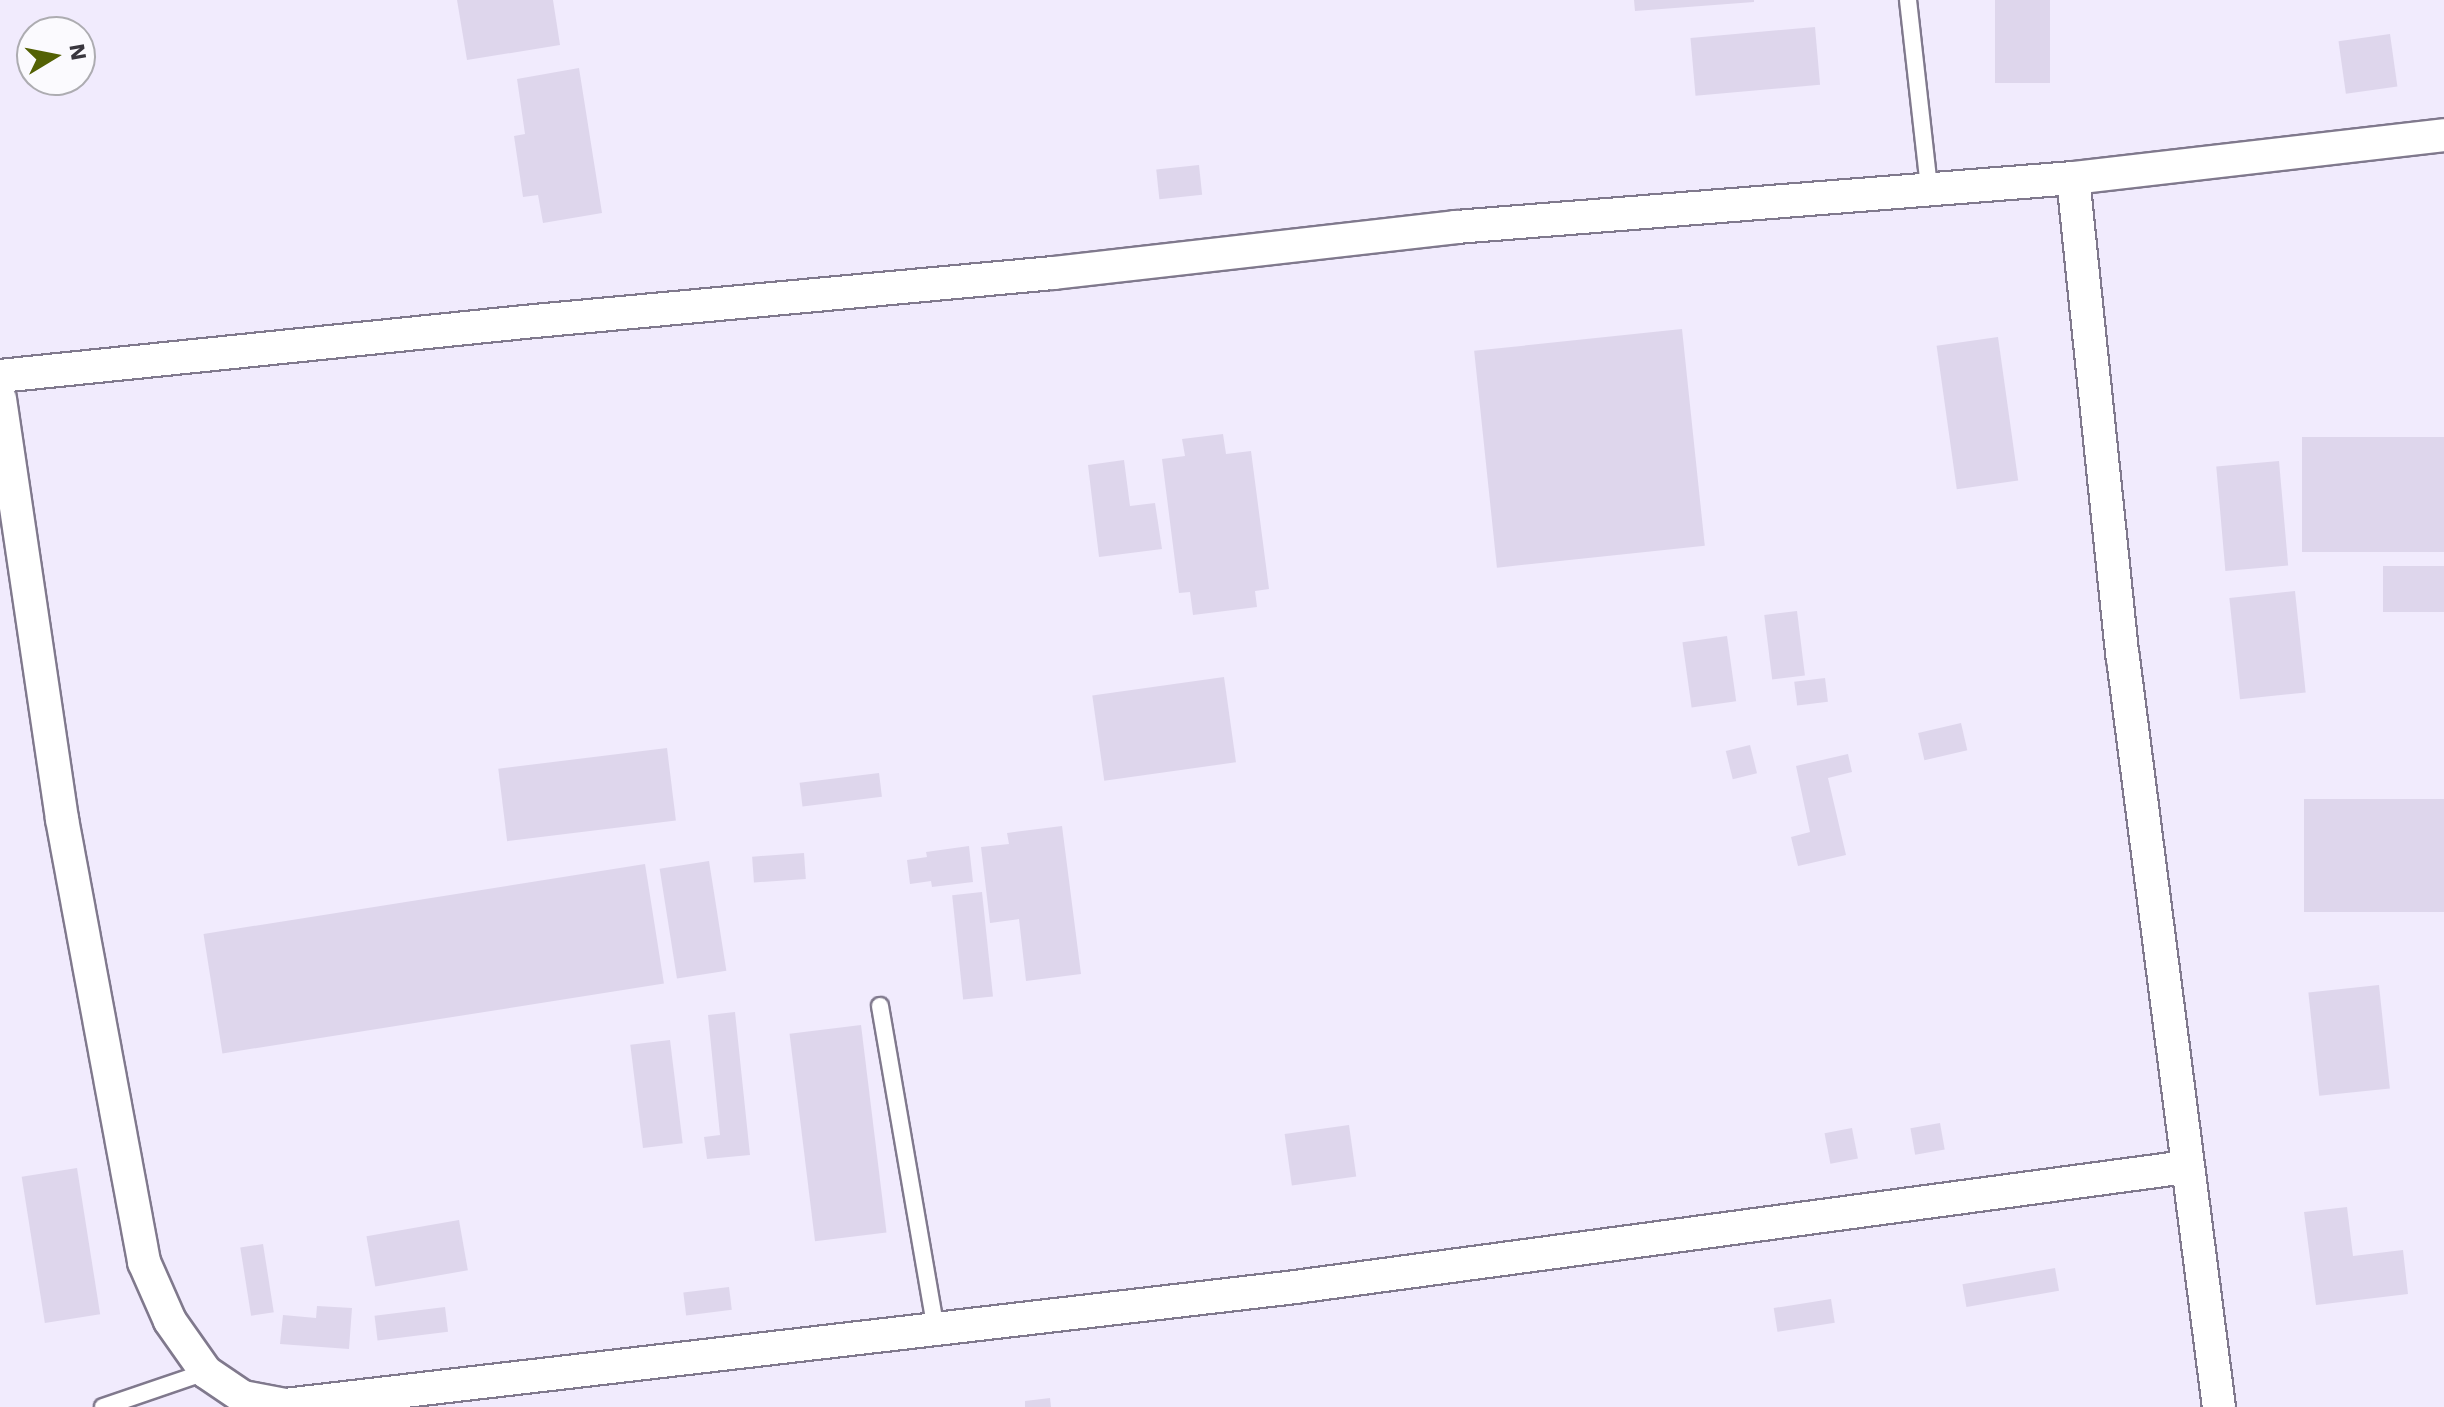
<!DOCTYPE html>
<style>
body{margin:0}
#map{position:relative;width:2444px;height:1407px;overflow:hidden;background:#fbfafe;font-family:"Work Sans",sans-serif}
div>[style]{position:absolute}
.built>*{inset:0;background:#f1ebfd}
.building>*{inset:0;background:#ded6ec;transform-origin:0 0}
.roads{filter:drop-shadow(2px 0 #80798d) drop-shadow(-2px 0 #80798d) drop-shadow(0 2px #80798d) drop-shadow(0 -2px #80798d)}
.lane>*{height:16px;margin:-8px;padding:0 8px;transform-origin:8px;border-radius:8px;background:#fff}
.street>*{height:32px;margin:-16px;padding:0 16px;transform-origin:16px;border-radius:16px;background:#fff}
span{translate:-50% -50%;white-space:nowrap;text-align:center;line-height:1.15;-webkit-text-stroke:7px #fbfafe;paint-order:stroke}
.north{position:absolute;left:16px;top:16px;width:80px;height:80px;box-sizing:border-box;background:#fbfafe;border:2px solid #adacb1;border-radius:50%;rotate:80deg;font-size:22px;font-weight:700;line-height:32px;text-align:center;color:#39363e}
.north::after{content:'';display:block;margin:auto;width:28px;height:36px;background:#536104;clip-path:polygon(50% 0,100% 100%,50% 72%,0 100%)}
</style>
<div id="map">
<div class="built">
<div style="clip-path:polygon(evenodd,0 0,2444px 0,2444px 1407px,0 1407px,0 0,32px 32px,80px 32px,80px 80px,32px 80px,32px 32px)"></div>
</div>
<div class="building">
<div style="clip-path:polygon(457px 0,553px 0,560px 45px,467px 60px)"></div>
<div style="clip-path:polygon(1634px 0,1754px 0,1754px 2px,1635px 11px)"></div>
<div style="left:1995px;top:0;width:55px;height:83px"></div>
<div style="left:1815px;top:27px;width:58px;height:125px;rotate:85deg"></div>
<div style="left:2390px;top:34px;width:53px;height:52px;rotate:82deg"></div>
<div style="clip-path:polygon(579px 68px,602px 213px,543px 223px,538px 195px,523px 197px,514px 136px,525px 134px,517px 79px)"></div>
<div style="left:1199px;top:165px;width:30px;height:43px;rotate:84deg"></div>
<div style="left:1682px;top:329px;width:218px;height:209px;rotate:84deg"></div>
<div style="left:1998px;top:337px;width:145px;height:62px;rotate:82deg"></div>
<div style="clip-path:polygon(1223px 434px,1226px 454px,1251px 451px,1269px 589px,1255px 591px,1257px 607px,1193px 615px,1190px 592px,1179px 593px,1162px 459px,1185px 456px,1182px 439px)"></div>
<div style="left:2444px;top:437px;width:115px;height:142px;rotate:90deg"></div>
<div style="clip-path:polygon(1124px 460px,1130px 506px,1155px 503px,1162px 549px,1099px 557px,1088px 465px)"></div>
<div style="left:2279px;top:461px;width:105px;height:63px;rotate:85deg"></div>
<div style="left:2444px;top:566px;width:46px;height:61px;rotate:90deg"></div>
<div style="left:2295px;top:591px;width:102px;height:66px;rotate:84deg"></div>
<div style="left:1797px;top:611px;width:65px;height:33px;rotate:83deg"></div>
<div style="left:1727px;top:636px;width:66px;height:45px;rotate:82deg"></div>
<div style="left:1224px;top:677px;width:86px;height:133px;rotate:82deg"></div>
<div style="left:1825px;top:678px;width:24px;height:31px;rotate:83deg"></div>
<div style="left:1961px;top:723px;width:28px;height:44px;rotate:77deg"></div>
<div style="left:1750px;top:745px;width:29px;height:25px;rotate:76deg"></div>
<div style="left:667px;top:748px;width:73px;height:170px;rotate:83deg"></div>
<div style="clip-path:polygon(1848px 754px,1852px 772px,1828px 778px,1846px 855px,1798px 866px,1791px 837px,1810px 832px,1796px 766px)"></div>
<div style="left:879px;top:773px;width:24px;height:80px;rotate:83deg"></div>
<div style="left:2444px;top:799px;width:113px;height:140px;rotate:90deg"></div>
<div style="clip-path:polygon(1062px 826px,1081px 974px,1026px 981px,1019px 919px,990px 923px,981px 847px,1009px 844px,1007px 833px)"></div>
<div style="clip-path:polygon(969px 846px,973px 882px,932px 887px,931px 881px,910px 884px,907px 860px,927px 857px,926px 852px)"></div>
<div style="left:804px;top:853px;width:26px;height:52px;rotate:86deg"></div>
<div style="left:709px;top:861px;width:111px;height:50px;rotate:81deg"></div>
<div style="left:645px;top:864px;width:121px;height:447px;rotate:81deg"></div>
<div style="left:982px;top:892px;width:105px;height:30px;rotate:84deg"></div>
<div style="left:2379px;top:985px;width:104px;height:71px;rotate:84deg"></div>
<div style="clip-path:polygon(735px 1012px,750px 1155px,707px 1159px,704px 1137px,720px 1135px,708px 1015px)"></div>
<div style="left:861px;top:1025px;width:209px;height:72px;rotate:83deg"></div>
<div style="left:670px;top:1040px;width:104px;height:40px;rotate:83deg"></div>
<div style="left:1940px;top:1123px;width:27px;height:30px;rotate:80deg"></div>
<div style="left:1349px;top:1125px;width:52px;height:65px;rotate:82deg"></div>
<div style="left:1852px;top:1128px;width:31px;height:28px;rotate:79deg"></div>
<div style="left:77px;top:1168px;width:148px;height:56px;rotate:81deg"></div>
<div style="clip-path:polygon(2347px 1207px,2353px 1256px,2403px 1250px,2408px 1294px,2316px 1305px,2304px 1212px)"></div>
<div style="left:459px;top:1220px;width:51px;height:94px;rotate:80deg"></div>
<div style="left:263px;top:1244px;width:69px;height:23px;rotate:81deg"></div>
<div style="left:2055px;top:1268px;width:23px;height:94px;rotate:80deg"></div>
<div style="left:729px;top:1287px;width:23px;height:46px;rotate:83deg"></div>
<div style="left:1831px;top:1299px;width:24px;height:58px;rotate:81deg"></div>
<div style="clip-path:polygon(317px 1306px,352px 1308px,349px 1349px,280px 1344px,283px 1315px,316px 1318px)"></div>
<div style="left:445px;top:1307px;width:25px;height:71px;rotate:83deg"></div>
<div style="clip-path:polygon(1050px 1398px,1051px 1407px,1025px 1407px,1025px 1401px)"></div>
</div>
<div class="roads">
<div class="lane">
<div style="left:1908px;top:0;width:189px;rotate:83.6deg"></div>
<div style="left:880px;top:1006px;width:329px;rotate:80.2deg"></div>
<div style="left:103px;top:1407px;width:109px;rotate:-18.8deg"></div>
</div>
<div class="street">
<div style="left:2073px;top:178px;width:483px;rotate:84.1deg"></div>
<div style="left:2123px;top:658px;width:755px;rotate:82.7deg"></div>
<div style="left:0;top:376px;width:527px;rotate:-5.88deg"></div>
<div style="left:524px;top:322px;width:531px;rotate:-5.29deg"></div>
<div style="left:1053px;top:273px;width:406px;rotate:-6.5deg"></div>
<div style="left:1456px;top:227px;width:619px;rotate:-4.54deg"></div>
<div style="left:2073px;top:178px;width:373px;rotate:-6.6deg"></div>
<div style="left:0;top:399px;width:425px;rotate:81.6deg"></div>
<div style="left:62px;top:819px;width:451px;rotate:79.5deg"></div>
<div style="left:144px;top:1262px;width:64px;rotate:66.2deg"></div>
<div style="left:170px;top:1321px;width:62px;rotate:54.8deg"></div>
<div style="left:206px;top:1372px;width:45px;rotate:34deg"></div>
<div style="left:243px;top:1397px;width:43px;rotate:10.8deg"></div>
<div style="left:285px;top:1405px;width:1017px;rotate:-6.66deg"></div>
<div style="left:1295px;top:1287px;width:899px;rotate:-7.67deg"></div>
</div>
</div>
<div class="north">N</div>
</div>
